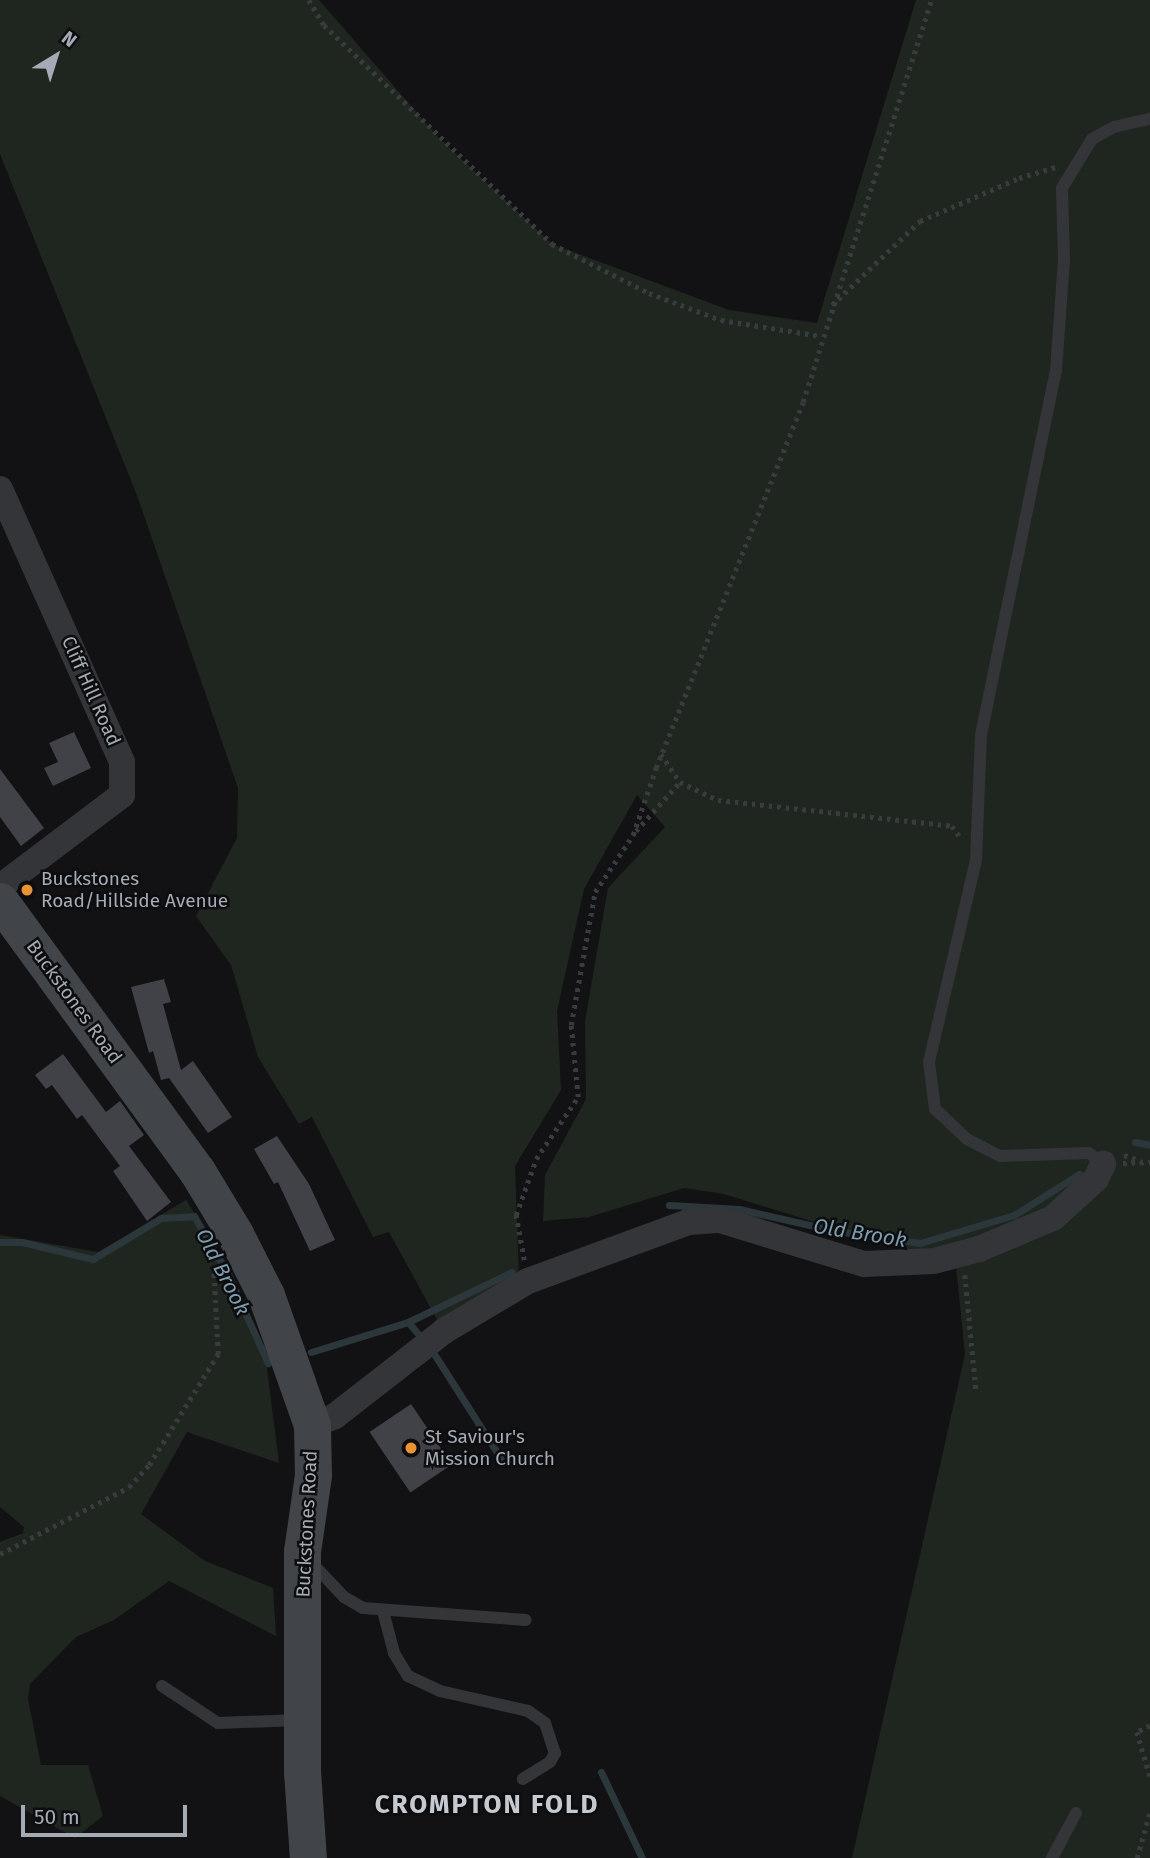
<!DOCTYPE html>
<style>
body{margin:0}
#map{position:relative;width:1150px;height:1858px;overflow:hidden;background:#121214;font-family:"Fira Sans",sans-serif}
div>[style]{position:absolute}
.green>*{inset:0;background:#1f261f}
.stream>*{height:7px;margin:-3.5px;padding:0 3.5px;transform-origin:3.5px;border-radius:3.5px;background:#2c373c}
.building>*{inset:0;background:#414247;transform-origin:0 0}
.path>*{height:4.5px;margin-top:-2.25px;transform-origin:0;background:repeating-linear-gradient(90deg,#393c3f 0 3.5px,transparent 0 8.5px)}
.lane>*{height:12px;margin:-6px;padding:0 6px;transform-origin:6px;border-radius:6px;background:#333538}
.street>*{height:26px;margin:-13px;padding:0 13px;transform-origin:13px;border-radius:13px;background:#333538}
.secondary>*{height:37px;margin:-18.5px;padding:0 18.5px;transform-origin:18.5px;border-radius:18.5px;background:#414448}
.dots>*{width:19px;height:19px;translate:-50% -50%;box-sizing:border-box;border:4px solid #0d0d0f;border-radius:50%}
span{translate:-50% -50%;white-space:nowrap;text-align:center;line-height:1.15;-webkit-text-stroke:5px #0d0d0f;paint-order:stroke}
.street-label{font-size:19px;color:#a4abb4}
.poi-label{font-size:19px;color:#a4abb4}
.left{translate:0 -50%;text-align:left}
.water-label{font-size:21px;color:#7c9dae;font-style:italic}
.district-label{font-size:26px;color:#c5c9d0;font-weight:700;letter-spacing:2px}
.north{position:absolute;left:21px;top:21px;width:70px;height:70px;-webkit-text-stroke:5px #0d0d0f;paint-order:stroke;rotate:38deg;font-size:19px;font-weight:700;line-height:28px;text-align:center;color:#a4abb4}
.north::after{content:'';display:block;margin:auto;width:24px;height:32px;background:#a4abb4;clip-path:polygon(50% 0,100% 100%,50% 72%,0 100%)}
.scale{position:absolute;left:21px;top:1805px;width:166px;height:32px;box-sizing:border-box;border:4px solid #a4abb4;border-top:0;padding-left:9px;font-size:21px;line-height:24px;white-space:nowrap;color:#a4abb4;-webkit-text-stroke:5px #0d0d0f;paint-order:stroke}
</style>
<div id="map">
<div class="green">
<div style="clip-path:polygon(0 0,319px 0,438px 137px,552px 244px,729px 310px,817px 323px,916px 0,1150px 0,1150px 1858px,852px 1858px,965px 1354px,956px 1266px,724px 1194px,684px 1188px,589px 1217px,543px 1221px,545px 1175px,586px 1099px,585px 1021px,608px 888px,665px 827px,637px 795px,584px 889px,557px 1011px,561px 1090px,515px 1166px,519px 1278px,440px 1325px,389px 1232px,373px 1237px,312px 1117px,299px 1124px,258px 1057px,231px 965px,196px 916px,237px 838px,238px 788px,138px 498px,0 154px)"></div>
<div style="clip-path:polygon(186px 1200px,231px 1270px,265px 1353px,279px 1463px,187px 1432px,141px 1514px,205px 1561px,273px 1588px,276px 1636px,169px 1581px,114px 1620px,76px 1637px,30px 1684px,28px 1699px,41px 1765px,88px 1765px,103px 1816px,75px 1838px,0 1796px,0 1542px,23px 1533px,24px 1527px,0 1507px,0 1235px,98px 1252px)"></div>
</div>
<div class="stream">
<div style="left:1135px;top:1142px;width:15px;rotate:11deg"></div>
<div style="left:669px;top:1205px;width:70px;rotate:3.3deg"></div>
<div style="left:739px;top:1209px;width:99px;rotate:12.8deg"></div>
<div style="left:836px;top:1231px;width:85px;rotate:8.1deg"></div>
<div style="left:920px;top:1243px;width:98px;rotate:-16.6deg"></div>
<div style="left:1014px;top:1215px;width:77px;rotate:-32.2deg"></div>
<div style="left:0;top:1242px;width:22px"></div>
<div style="left:22px;top:1242px;width:73px;rotate:13.5deg"></div>
<div style="left:93px;top:1259px;width:79px;rotate:-31.1deg"></div>
<div style="left:161px;top:1218px;width:33px;rotate:-3deg"></div>
<div style="left:194px;top:1216px;width:68px;rotate:60deg"></div>
<div style="left:228px;top:1275px;width:97px;rotate:65.6deg"></div>
<div style="left:408px;top:1322px;width:23px;rotate:50deg"></div>
<div style="left:431px;top:1349px;width:130px;rotate:57.5deg"></div>
<div style="left:311px;top:1352px;width:102px;rotate:-17.2deg"></div>
<div style="left:408px;top:1322px;width:115px;rotate:-25.7deg"></div>
<div style="left:601px;top:1772px;width:95px;rotate:64.5deg"></div>
</div>
<div class="building">
<div style="clip-path:polygon(74px 732px,91px 768px,53px 786px,44px 768px,58px 762px,49px 743px)"></div>
<div style="clip-path:polygon(0 769px,44px 828px,21px 846px,0 817px)"></div>
<div style="clip-path:polygon(164px 979px,171px 1002px,163px 1004px,181px 1070px,193px 1061px,232px 1117px,208px 1133px,169px 1078px,161px 1080px,153px 1051px,149px 1053px,131px 987px)"></div>
<div style="clip-path:polygon(63px 1054px,106px 1112px,120px 1101px,144px 1135px,129px 1146px,171px 1202px,147px 1221px,113px 1171px,120px 1166px,82px 1115px,77px 1119px,52px 1085px,46px 1089px,35px 1075px)"></div>
<div style="clip-path:polygon(277px 1136px,309px 1184px,335px 1240px,310px 1251px,278px 1182px,274px 1184px,254px 1149px)"></div>
<div style="left:411px;top:1404px;width:73px;height:50px;rotate:56deg"></div>
</div>
<div class="path">
<div style="left:309px;top:0;width:29px;rotate:59deg"></div>
<div style="left:324px;top:25px;width:316px;rotate:43.8deg"></div>
<div style="left:552px;top:244px;width:109px;rotate:26.8deg"></div>
<div style="left:649px;top:293px;width:77px;rotate:20.6deg"></div>
<div style="left:721px;top:320px;width:101px;rotate:9.1deg"></div>
<div style="left:832px;top:305px;width:122px;rotate:-43.7deg"></div>
<div style="left:920px;top:221px;width:108px;rotate:-23.5deg"></div>
<div style="left:1019px;top:178px;width:39px;rotate:-17deg"></div>
<div style="left:661px;top:754px;width:34px;rotate:56deg"></div>
<div style="left:636px;top:831px;width:66px;rotate:-48.1deg"></div>
<div style="left:680px;top:782px;width:42px;rotate:25.3deg"></div>
<div style="left:718px;top:800px;width:235px;rotate:6.3deg"></div>
<div style="left:952px;top:826px;width:15px;rotate:53deg"></div>
<div style="left:1124px;top:1155px;width:18px;rotate:19deg"></div>
<div style="left:1123px;top:1163px;width:27px;rotate:-2deg"></div>
<div style="left:524px;top:1260px;width:46px;rotate:-100.1deg"></div>
<div style="left:516px;top:1215px;width:59px;rotate:-70.3deg"></div>
<div style="left:536px;top:1159px;width:75px;rotate:-55.9deg"></div>
<div style="left:578px;top:1097px;width:72px;rotate:-95.6deg"></div>
<div style="left:571px;top:1025px;width:135px;rotate:-79.8deg"></div>
<div style="left:595px;top:892px;width:69px;rotate:-56.3deg"></div>
<div style="left:633px;top:835px;width:71px;rotate:-71.1deg"></div>
<div style="left:656px;top:768px;width:394px;rotate:-68.1deg"></div>
<div style="left:803px;top:402px;width:422px;rotate:-72.3deg"></div>
<div style="left:965px;top:1275px;width:115px;rotate:84.5deg"></div>
<div style="left:0;top:1554px;width:145px;rotate:-27.4deg"></div>
<div style="left:129px;top:1487px;width:30px;rotate:-48deg"></div>
<div style="left:149px;top:1465px;width:131px;rotate:-58.1deg"></div>
<div style="left:218px;top:1354px;width:95px;rotate:-93deg"></div>
<div style="left:1150px;top:1726px;width:14px;rotate:155deg"></div>
<div style="left:1137px;top:1732px;width:46px;rotate:73.5deg"></div>
<div style="left:1137px;top:1858px;width:49px;rotate:-74.5deg"></div>
</div>
<div class="lane">
<div style="left:1103px;top:1164px;width:18px;rotate:-142deg"></div>
<div style="left:1089px;top:1153px;width:89px;rotate:178.1deg"></div>
<div style="left:1000px;top:1156px;width:37px;rotate:-153deg"></div>
<div style="left:967px;top:1139px;width:44px;rotate:-136.8deg"></div>
<div style="left:935px;top:1109px;width:47px;rotate:-97.3deg"></div>
<div style="left:929px;top:1062px;width:207px;rotate:-76.9deg"></div>
<div style="left:976px;top:860px;width:125px;rotate:-87.7deg"></div>
<div style="left:981px;top:735px;width:372px;rotate:-78.4deg"></div>
<div style="left:1056px;top:371px;width:111px;rotate:-85.9deg"></div>
<div style="left:1064px;top:260px;width:72px;rotate:-91.6deg"></div>
<div style="left:1062px;top:188px;width:57px;rotate:-58.5deg"></div>
<div style="left:1092px;top:139px;width:25px;rotate:-29deg"></div>
<div style="left:1114px;top:127px;width:37px;rotate:-13deg"></div>
<div style="left:311px;top:1562px;width:48px;rotate:46.7deg"></div>
<div style="left:344px;top:1597px;width:22px;rotate:30deg"></div>
<div style="left:363px;top:1608px;width:163px;rotate:4.2deg"></div>
<div style="left:383px;top:1611px;width:43px;rotate:75.3deg"></div>
<div style="left:394px;top:1653px;width:27px;rotate:59deg"></div>
<div style="left:408px;top:1676px;width:35px;rotate:25deg"></div>
<div style="left:440px;top:1691px;width:90px;rotate:12.8deg"></div>
<div style="left:528px;top:1711px;width:21px;rotate:35deg"></div>
<div style="left:545px;top:1723px;width:32px;rotate:72deg"></div>
<div style="left:555px;top:1753px;width:10px;rotate:119deg"></div>
<div style="left:550px;top:1762px;width:32px;rotate:148deg"></div>
<div style="left:162px;top:1686px;width:67px;rotate:33.5deg"></div>
<div style="left:218px;top:1723px;width:80px;rotate:-2.1deg"></div>
<div style="left:1052px;top:1858px;width:51px;rotate:-61.9deg"></div>
</div>
<div class="street">
<div style="left:0;top:489px;width:299px;rotate:65.9deg"></div>
<div style="left:122px;top:762px;width:33px;rotate:90deg"></div>
<div style="left:122px;top:795px;width:153px;rotate:143deg"></div>
<div style="left:312px;top:1425px;width:25px;rotate:-21deg"></div>
<div style="left:335px;top:1416px;width:138px;rotate:-37.9deg"></div>
<div style="left:444px;top:1331px;width:98px;rotate:-30.8deg"></div>
<div style="left:528px;top:1281px;width:171px;rotate:-20.2deg"></div>
<div style="left:688px;top:1222px;width:32px;rotate:-4deg"></div>
<div style="left:720px;top:1220px;width:151px;rotate:17deg"></div>
<div style="left:864px;top:1264px;width:70px;rotate:-2.5deg"></div>
<div style="left:934px;top:1261px;width:47px;rotate:-14.9deg"></div>
<div style="left:979px;top:1249px;width:80px;rotate:-22.7deg"></div>
<div style="left:1053px;top:1218px;width:58px;rotate:-42.2deg"></div>
<div style="left:1096px;top:1179px;width:17px;rotate:-65deg"></div>
</div>
<div class="secondary">
<div style="left:0;top:901px;width:334px;rotate:53.9deg"></div>
<div style="left:197px;top:1171px;width:74px;rotate:58.9deg"></div>
<div style="left:235px;top:1234px;width:68px;rotate:63.1deg"></div>
<div style="left:266px;top:1295px;width:138px;rotate:70.5deg"></div>
<div style="left:312px;top:1425px;width:50px;rotate:88.9deg"></div>
<div style="left:313px;top:1475px;width:77px;rotate:98.2deg"></div>
<div style="left:302px;top:1551px;width:220px;rotate:90deg"></div>
<div style="left:302px;top:1771px;width:87px;rotate:86.1deg"></div>
</div>
<div class="dots">
<div style="left:27px;top:890px;background:#e99335"></div>
<div style="left:411px;top:1448px;background:#e99335"></div>
</div>
<div class="street-label">
<span style="left:91px;top:691px;rotate:66deg">Cliff Hill Road</span>
<span style="left:74px;top:1002px;rotate:54deg">Buckstones Road</span>
<span style="left:307px;top:1524px;rotate:-87deg">Buckstones Road</span>
</div>
<div class="poi-label">
<span class="left" style="left:41px;top:890px">Buckstones<br>Road/Hillside Avenue</span>
<span class="left" style="left:425px;top:1448px">St Saviour's<br>Mission Church</span>
</div>
<div class="water-label">
<span style="left:860px;top:1233px;rotate:9deg">Old Brook</span>
<span style="left:223px;top:1272px;rotate:63deg">Old Brook</span>
</div>
<div class="district-label">
<span style="left:487px;top:1805px">CROMPTON FOLD</span>
</div>
<div class="north">N</div>
<div class="scale">50 m</div>
</div>
